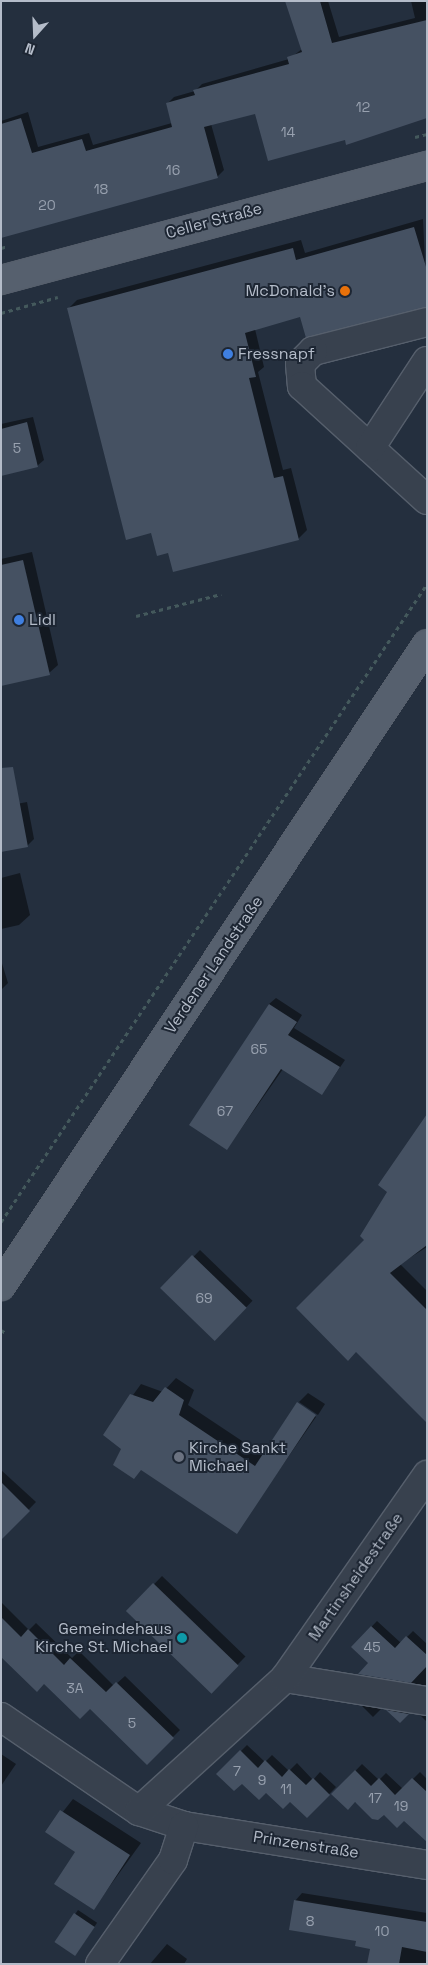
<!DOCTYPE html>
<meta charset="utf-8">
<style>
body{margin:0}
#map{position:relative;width:428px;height:1965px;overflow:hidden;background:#242f3e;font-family:"Space Grotesk",sans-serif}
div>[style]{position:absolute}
.shadow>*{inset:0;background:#0007;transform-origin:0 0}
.building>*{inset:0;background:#455162;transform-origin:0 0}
.path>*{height:3px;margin-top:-1.5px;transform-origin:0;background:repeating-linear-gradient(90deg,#44595c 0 4px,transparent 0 8px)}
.roads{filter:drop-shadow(1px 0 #565f6c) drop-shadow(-1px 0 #565f6c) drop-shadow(0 1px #565f6c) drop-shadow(0 -1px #565f6c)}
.minor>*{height:28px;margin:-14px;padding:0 14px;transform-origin:14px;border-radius:14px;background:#38414e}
.major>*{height:28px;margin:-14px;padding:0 14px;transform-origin:14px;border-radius:14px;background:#56606e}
.dots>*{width:14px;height:14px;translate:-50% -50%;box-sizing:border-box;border:2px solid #1d2633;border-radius:50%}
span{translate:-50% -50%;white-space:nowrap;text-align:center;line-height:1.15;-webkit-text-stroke:4px #1d2633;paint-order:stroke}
.number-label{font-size:14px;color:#98a1af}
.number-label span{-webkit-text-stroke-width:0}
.street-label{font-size:16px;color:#b4bcc9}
.poi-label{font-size:16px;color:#b4bcc9}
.right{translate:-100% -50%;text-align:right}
.left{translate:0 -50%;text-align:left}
.frame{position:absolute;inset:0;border:2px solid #b4bcc9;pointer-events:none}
.north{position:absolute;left:10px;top:10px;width:50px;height:50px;-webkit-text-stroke:4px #1d2633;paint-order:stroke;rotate:200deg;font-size:14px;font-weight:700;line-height:20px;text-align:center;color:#b4bcc9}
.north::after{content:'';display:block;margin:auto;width:18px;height:22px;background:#b4bcc9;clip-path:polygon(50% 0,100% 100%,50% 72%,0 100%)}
</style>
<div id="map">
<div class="shadow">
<div style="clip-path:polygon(287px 1px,328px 1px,339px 37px,415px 18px,411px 1px,427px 1px,427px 117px,347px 143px,346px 139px,256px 112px,211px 124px,224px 170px,217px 177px,1px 237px,1px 121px,28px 112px,38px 147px,89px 133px,93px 145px,172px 123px,167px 104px,174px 97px,195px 91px,202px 84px,289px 59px,302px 49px)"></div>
<div style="clip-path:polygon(423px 219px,427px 305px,301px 316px,255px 329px,264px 367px,258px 372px,283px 470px,291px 468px,307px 530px,298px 539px,169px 551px,152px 532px,69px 308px,77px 300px,301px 240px,305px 253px)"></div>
<div style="clip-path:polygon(33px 417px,44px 460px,37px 466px,1px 475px,1px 424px)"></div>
<div style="clip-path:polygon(32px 552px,58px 665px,49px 673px,1px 685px,1px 559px)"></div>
<div style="clip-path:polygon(27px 802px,34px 839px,27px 846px,1px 807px)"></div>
<div style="clip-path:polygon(20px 873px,30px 915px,19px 925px,1px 929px,1px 878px)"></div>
<div style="clip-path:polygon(1px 960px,8px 983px,1px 990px)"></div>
<div style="clip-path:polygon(276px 998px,302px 1015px,294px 1028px,345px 1060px,322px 1094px,283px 1069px,227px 1149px,269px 1004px)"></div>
<div style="clip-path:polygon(427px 1122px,427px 1247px,400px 1264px,427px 1291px,427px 1405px,366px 1240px)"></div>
<div style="left:200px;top:1250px;width:73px;height:54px;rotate:44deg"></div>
<div style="clip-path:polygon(176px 1378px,194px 1390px,188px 1405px,263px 1455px,298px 1403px,316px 1417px,236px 1532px,104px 1435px,141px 1384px,163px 1392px)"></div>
<div style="clip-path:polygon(308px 1393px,325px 1404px,318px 1415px,299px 1402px)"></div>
<div style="clip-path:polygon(1px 1470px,36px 1502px,1px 1538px)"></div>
<div style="left:162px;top:1576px;width:116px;height:49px;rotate:44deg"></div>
<div style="clip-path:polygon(1px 1602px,29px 1630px,36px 1623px,72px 1658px,79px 1651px,114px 1686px,125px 1676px,180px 1730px,147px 1763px,90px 1707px,1px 1655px)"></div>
<div style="clip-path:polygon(377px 1621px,401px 1643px,413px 1631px,427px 1644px,427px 1686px,360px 1673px,370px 1663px,352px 1647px)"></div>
<div style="clip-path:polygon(365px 1703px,384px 1706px,373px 1717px,362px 1706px)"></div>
<div style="clip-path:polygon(391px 1708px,410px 1711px,400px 1722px,388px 1710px)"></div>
<div style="clip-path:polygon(425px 1710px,427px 1710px,427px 1722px,420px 1715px)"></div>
<div style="clip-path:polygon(247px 1745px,265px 1762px,272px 1755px,289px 1771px,297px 1763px,313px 1780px,320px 1772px,336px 1787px,307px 1817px,290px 1800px,218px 1774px)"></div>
<div style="clip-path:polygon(1px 1754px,16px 1764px,1px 1786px)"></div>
<div style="clip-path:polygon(362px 1764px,379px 1780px,386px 1773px,403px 1789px,420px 1772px,427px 1779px,427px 1829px,333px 1794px)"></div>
<div style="clip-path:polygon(73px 1799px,141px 1843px,94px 1908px,77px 1851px,47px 1832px)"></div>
<div style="clip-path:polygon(302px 1893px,427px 1913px,427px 1964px,369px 1964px,371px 1948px,295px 1901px)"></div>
<div style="left:78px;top:1910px;width:23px;height:39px;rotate:34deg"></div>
<div style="clip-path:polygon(167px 1944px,187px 1959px,184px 1964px,150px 1964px)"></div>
</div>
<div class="building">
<div style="clip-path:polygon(285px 1px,320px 1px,332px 43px,427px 20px,427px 118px,346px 145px,345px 140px,268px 161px,255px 114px,204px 127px,218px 178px,1px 238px,1px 124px,21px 118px,32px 153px,82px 139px,86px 151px,172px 127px,166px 103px,195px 95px,193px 90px,289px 64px,287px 57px,302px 52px)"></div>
<div style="clip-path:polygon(414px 227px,427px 270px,427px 307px,306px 338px,300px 317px,245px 333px,256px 377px,249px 378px,274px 478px,283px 476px,299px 540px,173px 572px,168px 553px,157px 556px,151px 533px,126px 540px,67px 308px,293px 248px,296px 260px)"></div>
<div style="clip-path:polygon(27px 422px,38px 467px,1px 476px,1px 429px)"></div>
<div style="clip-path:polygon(23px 560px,50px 675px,1px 686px,1px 565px)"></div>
<div style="clip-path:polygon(13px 767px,28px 847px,1px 852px,1px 768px)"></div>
<div style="clip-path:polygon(269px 1004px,297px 1022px,288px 1035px,340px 1067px,322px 1095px,281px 1069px,227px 1150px,189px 1125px)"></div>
<div style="clip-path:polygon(427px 1114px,427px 1245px,390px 1273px,427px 1310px,427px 1423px,356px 1352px,348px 1361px,296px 1308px,364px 1240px,360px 1236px,387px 1192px,378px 1185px)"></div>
<div style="left:192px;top:1255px;width:76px;height:46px;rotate:44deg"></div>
<div style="clip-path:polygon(165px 1387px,184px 1400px,179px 1415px,255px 1466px,297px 1402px,316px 1415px,237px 1534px,141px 1470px,134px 1479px,113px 1465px,121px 1449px,103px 1435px,130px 1394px,153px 1402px)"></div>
<div style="clip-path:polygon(1px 1482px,30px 1511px,1px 1540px)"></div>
<div style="left:153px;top:1583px;width:119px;height:39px;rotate:44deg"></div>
<div style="clip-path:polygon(1px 1617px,21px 1637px,28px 1629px,64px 1665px,70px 1658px,106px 1692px,116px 1682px,174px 1738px,147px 1765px,90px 1709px,80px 1719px,44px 1684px,37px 1692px,1px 1657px)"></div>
<div style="clip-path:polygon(371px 1626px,395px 1648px,406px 1636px,427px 1655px,427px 1666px,411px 1683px,358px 1674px,368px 1663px,351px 1647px)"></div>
<div style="clip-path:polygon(386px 1710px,409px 1714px,400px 1723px)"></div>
<div style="clip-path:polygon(240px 1750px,258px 1768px,265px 1760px,282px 1777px,289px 1769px,306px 1785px,313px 1778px,330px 1795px,307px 1818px,290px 1802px,283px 1809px,266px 1793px,259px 1800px,242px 1784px,234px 1791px,216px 1774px)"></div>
<div style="clip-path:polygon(355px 1770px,371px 1786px,379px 1778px,395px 1795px,412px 1778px,427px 1792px,427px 1842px,404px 1821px,397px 1828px,384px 1815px,378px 1820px,372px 1819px,355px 1802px,348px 1810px,331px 1794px)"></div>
<div style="clip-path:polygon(60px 1810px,130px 1855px,94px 1910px,54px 1884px,75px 1852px,45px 1832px)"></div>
<div style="clip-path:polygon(294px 1900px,427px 1922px,427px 1952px,402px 1947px,399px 1964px,367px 1964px,370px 1949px,355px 1946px,356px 1941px,289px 1930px)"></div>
<div style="left:74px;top:1913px;width:25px;height:35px;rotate:34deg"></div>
</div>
<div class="path">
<div style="left:415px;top:137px;width:12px;rotate:-14deg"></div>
<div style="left:1px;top:248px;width:7px;rotate:-16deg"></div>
<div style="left:1px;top:313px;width:59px;rotate:-15.7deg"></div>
<div style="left:136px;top:616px;width:88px;rotate:-14.5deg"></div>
<div style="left:1px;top:1222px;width:767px;rotate:-56.27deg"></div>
<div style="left:1px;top:1330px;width:6px;rotate:31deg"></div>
</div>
<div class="roads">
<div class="minor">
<div style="left:427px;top:322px;width:118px;rotate:165.7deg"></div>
<div style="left:313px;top:351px;width:18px;rotate:135deg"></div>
<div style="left:300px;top:364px;width:22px;rotate:85deg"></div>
<div style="left:302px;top:386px;width:169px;rotate:42.4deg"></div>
<div style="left:370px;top:448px;width:104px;rotate:-56.8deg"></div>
<div style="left:285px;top:1678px;width:144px;rotate:9.2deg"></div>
<div style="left:1px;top:1717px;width:167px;rotate:34.3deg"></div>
<div style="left:139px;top:1811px;width:47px;rotate:18.4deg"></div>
<div style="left:184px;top:1826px;width:246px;rotate:9.1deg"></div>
<div style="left:139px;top:1811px;width:197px;rotate:-42.3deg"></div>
<div style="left:285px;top:1678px;width:248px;rotate:-55deg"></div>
<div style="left:100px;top:1964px;width:127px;rotate:-54.9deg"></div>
<div style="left:173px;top:1860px;width:36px;rotate:-72deg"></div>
</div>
<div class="major">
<div style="left:1px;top:280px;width:441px;rotate:-15deg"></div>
<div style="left:1px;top:1286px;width:770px;rotate:-56.43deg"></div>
</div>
</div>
<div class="dots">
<div style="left:345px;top:291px;background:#e8710a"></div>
<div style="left:228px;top:354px;background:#3f7fe0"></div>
<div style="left:19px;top:620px;background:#3f7fe0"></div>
<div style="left:179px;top:1457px;background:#6b7280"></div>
<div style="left:182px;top:1638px;background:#0f9aa8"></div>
</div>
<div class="number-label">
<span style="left:363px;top:107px">12</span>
<span style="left:288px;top:132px">14</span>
<span style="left:173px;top:170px">16</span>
<span style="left:101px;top:189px">18</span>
<span style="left:47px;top:205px">20</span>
<span style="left:17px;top:448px">5</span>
<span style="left:259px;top:1049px">65</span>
<span style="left:225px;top:1111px">67</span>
<span style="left:204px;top:1298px">69</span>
<span style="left:372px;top:1647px">45</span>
<span style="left:75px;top:1688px">3A</span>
<span style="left:132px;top:1723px">5</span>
<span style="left:237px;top:1771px">7</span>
<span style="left:262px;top:1780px">9</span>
<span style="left:286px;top:1789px">11</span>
<span style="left:375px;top:1798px">17</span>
<span style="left:401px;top:1806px">19</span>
<span style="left:310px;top:1921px">8</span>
<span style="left:382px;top:1931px">10</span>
</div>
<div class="street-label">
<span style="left:214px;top:221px;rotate:-15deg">Celler Straße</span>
<span style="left:214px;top:965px;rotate:-56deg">Verdener Landstraße</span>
<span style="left:356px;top:1577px;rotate:-55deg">Martinsheidestraße</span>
<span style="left:306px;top:1845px;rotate:9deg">Prinzenstraße</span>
</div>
<div class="poi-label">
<span class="right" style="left:335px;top:291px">McDonald's</span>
<span class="left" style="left:238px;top:354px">Fressnapf</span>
<span class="left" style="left:29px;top:620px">Lidl</span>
<span class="left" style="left:189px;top:1457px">Kirche Sankt<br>Michael</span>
<span class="right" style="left:172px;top:1638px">Gemeindehaus<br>Kirche St. Michael</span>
</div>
<div class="frame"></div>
<div class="north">N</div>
</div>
